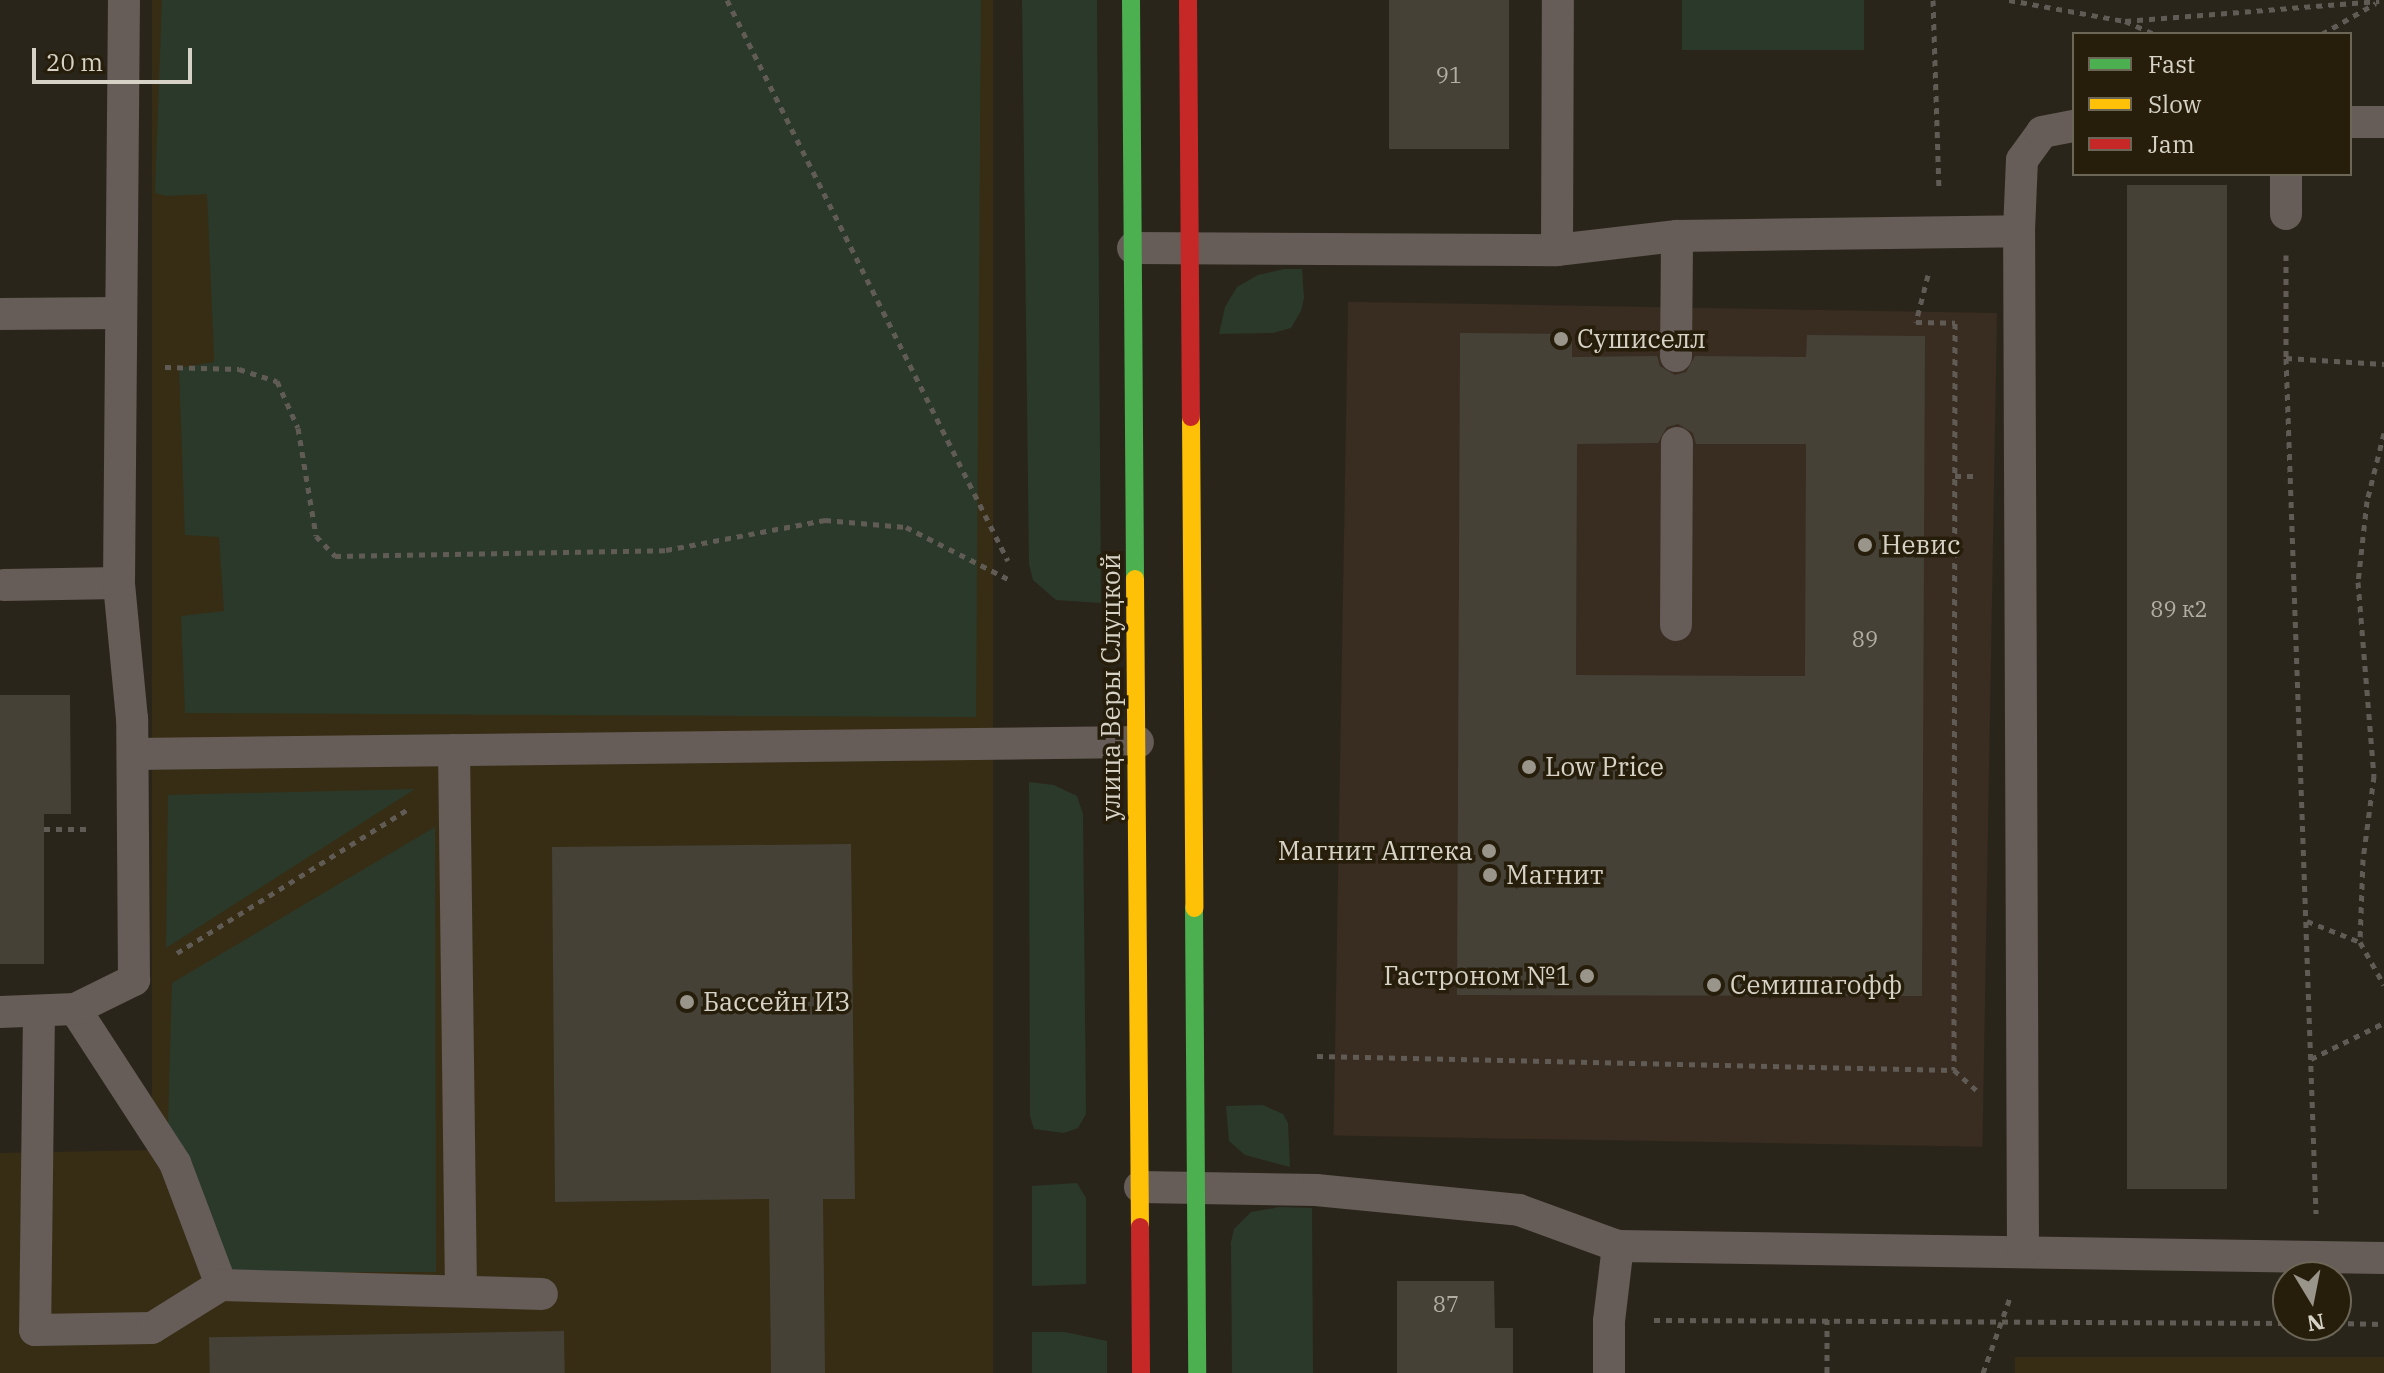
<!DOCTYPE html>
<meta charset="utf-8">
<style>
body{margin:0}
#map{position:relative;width:2384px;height:1373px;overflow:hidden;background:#2a251a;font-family:"IBM Plex Serif",serif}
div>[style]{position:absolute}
.commercial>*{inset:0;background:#392c20;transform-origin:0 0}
.built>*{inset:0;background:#372d14;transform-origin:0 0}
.green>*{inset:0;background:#2b392a;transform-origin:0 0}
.building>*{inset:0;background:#454137;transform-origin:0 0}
.path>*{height:5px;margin-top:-2.5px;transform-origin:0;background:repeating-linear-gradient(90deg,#615b56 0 6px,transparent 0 12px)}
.lane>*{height:32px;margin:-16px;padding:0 16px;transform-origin:16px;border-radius:16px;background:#665c58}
.fast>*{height:18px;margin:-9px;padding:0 9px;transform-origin:9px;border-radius:9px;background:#4caf50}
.slow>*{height:18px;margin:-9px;padding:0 9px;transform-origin:9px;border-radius:9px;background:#ffc107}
.jam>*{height:18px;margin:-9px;padding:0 9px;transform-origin:9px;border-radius:9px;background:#c62828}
.dots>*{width:22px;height:22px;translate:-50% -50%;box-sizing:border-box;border:4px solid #261e0b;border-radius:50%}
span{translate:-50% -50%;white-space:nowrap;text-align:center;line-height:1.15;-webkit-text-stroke:7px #261e0b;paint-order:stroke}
.number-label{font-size:22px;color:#b2aea2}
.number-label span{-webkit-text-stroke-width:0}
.poi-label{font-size:26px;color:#d6d2c6}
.left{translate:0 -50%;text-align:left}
.right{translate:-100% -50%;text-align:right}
.street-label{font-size:26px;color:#d6d2c6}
.legend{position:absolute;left:2072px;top:32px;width:280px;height:144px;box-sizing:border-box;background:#261e0b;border:2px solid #6c6656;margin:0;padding:10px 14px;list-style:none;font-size:24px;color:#d6d2c6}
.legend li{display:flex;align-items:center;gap:16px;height:40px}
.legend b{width:40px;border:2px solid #6c6656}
.north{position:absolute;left:2272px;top:1261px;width:80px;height:80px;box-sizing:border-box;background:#261e0b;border:2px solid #6c6656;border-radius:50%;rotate:170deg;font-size:22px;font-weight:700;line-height:32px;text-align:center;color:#d6d2c6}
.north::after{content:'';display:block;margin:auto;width:28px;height:36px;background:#9a958a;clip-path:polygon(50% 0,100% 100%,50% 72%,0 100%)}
.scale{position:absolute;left:32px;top:48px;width:160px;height:36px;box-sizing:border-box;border:4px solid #d6d2c6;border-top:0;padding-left:10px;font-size:24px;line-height:28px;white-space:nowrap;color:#d6d2c6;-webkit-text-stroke:6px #261e0b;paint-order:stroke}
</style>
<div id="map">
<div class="commercial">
<div style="left:1997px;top:313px;width:834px;height:649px;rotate:91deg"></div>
</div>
<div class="built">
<div style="clip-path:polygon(152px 0,993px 0,993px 1373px,0 1373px,0 1153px,152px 1150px)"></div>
<div style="left:2384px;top:1357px;width:16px;height:369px;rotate:90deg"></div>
</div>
<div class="green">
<div style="clip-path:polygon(162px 0,981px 0,976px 717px,185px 713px,181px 616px,224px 611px,219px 537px,185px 535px,179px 368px,214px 362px,214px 353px,207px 194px,167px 196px,155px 193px)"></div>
<div style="clip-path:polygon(1022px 0,1097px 0,1101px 603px,1056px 600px,1033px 580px,1029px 564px)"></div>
<div style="left:1682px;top:0;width:182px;height:50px"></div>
<div style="clip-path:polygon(1284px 269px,1302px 269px,1304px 298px,1301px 311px,1291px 328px,1273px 333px,1219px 334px,1225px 307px,1237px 287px,1258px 275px)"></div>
<div style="clip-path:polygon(1029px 782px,1054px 785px,1077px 796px,1083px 814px,1086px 1114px,1078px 1128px,1064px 1133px,1034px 1129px,1030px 1116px)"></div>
<div style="clip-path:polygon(415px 789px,166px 948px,168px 795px)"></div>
<div style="clip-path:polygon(435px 827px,436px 1272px,229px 1272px,168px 1124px,172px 983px)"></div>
<div style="clip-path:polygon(1263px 1105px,1283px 1114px,1288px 1123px,1290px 1167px,1245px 1155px,1229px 1141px,1226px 1106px)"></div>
<div style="clip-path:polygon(1077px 1183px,1086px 1198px,1086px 1284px,1032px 1286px,1032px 1186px)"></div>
<div style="clip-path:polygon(1280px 1207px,1312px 1208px,1313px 1373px,1232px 1373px,1231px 1242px,1234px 1229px,1251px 1212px)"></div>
<div style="clip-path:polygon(1032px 1332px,1065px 1332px,1107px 1341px,1107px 1373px,1032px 1373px)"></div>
</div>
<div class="building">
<div style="left:1389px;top:0;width:120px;height:149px"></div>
<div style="left:2127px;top:185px;width:100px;height:1004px"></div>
<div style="clip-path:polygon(evenodd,1460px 333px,1572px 334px,1572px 357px,1657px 356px,1660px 366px,1675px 375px,1686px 372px,1695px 356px,1806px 357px,1807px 335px,1925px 336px,1922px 996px,1457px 995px,1460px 333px,1678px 424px,1693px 433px,1696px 444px,1806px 444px,1805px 676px,1576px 675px,1577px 444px,1658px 443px,1667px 427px,1678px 424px)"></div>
<div style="clip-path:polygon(0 695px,70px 695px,71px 814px,44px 814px,44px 964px,0 964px)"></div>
<div style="clip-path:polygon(851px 844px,855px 1199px,823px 1199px,825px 1373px,771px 1373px,769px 1199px,555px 1202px,552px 847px)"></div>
<div style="clip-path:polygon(1397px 1281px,1494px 1281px,1495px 1328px,1513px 1328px,1513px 1373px,1397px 1373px)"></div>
<div style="left:564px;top:1331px;width:42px;height:355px;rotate:89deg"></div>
</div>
<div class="path">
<div style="left:727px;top:0;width:627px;rotate:63.39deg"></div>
<div style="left:1933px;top:0;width:191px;rotate:88.2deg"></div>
<div style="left:2009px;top:0;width:118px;rotate:10.3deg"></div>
<div style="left:2125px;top:21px;width:32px;rotate:24deg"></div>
<div style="left:2125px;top:21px;width:255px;rotate:-4.5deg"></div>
<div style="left:2322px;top:34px;width:62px;rotate:-29.9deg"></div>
<div style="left:2286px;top:255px;width:103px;rotate:90deg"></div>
<div style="left:2286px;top:358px;width:856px;rotate:87.99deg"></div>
<div style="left:1928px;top:275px;width:49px;rotate:104.3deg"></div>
<div style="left:1916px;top:322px;width:39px;rotate:1deg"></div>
<div style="left:1955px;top:323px;width:747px;rotate:90.08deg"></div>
<div style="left:1954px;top:1070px;width:31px;rotate:42deg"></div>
<div style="left:2286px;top:358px;width:98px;rotate:3.5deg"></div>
<div style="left:165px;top:367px;width:74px;rotate:1.5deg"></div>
<div style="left:239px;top:369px;width:40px;rotate:18deg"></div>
<div style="left:277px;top:381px;width:51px;rotate:65.9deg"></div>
<div style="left:298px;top:428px;width:109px;rotate:80.5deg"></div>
<div style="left:316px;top:536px;width:28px;rotate:46deg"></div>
<div style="left:335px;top:556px;width:331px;rotate:-1deg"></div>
<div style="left:666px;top:550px;width:162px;rotate:-10.7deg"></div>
<div style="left:825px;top:520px;width:81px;rotate:4.9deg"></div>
<div style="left:906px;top:527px;width:114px;rotate:27deg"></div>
<div style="left:2384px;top:433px;width:70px;rotate:104deg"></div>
<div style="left:2367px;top:501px;width:81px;rotate:96.3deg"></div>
<div style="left:2358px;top:582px;width:195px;rotate:85.3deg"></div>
<div style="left:2374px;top:776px;width:84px;rotate:97.5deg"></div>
<div style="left:2363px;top:859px;width:83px;rotate:92.1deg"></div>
<div style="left:2360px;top:942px;width:49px;rotate:60.8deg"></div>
<div style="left:1955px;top:476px;width:20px"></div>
<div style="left:44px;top:829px;width:47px"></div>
<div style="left:2307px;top:921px;width:57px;rotate:21.6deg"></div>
<div style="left:177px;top:953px;width:274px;rotate:-31.9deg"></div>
<div style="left:1317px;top:1056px;width:637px;rotate:1.26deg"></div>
<div style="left:2311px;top:1059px;width:81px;rotate:-26.3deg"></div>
<div style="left:1654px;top:1320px;width:634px;rotate:0.27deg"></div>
<div style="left:2336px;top:1323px;width:48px;rotate:1.2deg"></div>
<div style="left:1827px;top:1373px;width:54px;rotate:-90deg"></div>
<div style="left:1983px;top:1373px;width:83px;rotate:-70.3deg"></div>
</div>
<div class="lane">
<div style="left:2350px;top:122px;width:34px"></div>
<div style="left:2286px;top:174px;width:40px;rotate:90deg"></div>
<div style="left:1133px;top:248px;width:424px;rotate:0.3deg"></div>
<div style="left:1557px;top:250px;width:121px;rotate:-6.7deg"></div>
<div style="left:1677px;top:236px;width:342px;rotate:-0.8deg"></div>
<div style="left:1557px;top:250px;width:250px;rotate:-89.8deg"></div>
<div style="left:0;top:314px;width:119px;rotate:-0.5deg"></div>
<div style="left:1676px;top:356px;width:120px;rotate:-89.5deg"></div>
<div style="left:4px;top:585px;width:115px;rotate:-1deg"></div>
<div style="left:1676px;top:625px;width:182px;rotate:-89.7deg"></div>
<div style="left:454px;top:750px;width:541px;rotate:89.26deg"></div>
<div style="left:133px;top:754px;width:1005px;rotate:-0.68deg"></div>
<div style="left:75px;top:1009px;width:184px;rotate:57deg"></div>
<div style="left:175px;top:1163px;width:130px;rotate:69.3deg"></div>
<div style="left:221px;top:1285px;width:321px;rotate:1.6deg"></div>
<div style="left:39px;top:1011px;width:319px;rotate:90.7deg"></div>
<div style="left:35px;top:1330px;width:117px;rotate:-1deg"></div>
<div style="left:152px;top:1328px;width:81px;rotate:-31.9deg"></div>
<div style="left:0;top:1012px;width:75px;rotate:-2.3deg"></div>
<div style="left:75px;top:1009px;width:66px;rotate:-26.2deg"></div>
<div style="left:134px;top:980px;width:261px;rotate:-90.4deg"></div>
<div style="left:132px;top:719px;width:137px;rotate:-95.5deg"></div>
<div style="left:119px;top:583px;width:583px;rotate:-89.51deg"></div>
<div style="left:1140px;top:1187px;width:176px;rotate:1deg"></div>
<div style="left:1316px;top:1190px;width:204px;rotate:5.6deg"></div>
<div style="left:1519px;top:1210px;width:105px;rotate:20deg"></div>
<div style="left:1618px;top:1246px;width:766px;rotate:0.9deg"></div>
<div style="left:2023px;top:1250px;width:1019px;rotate:-90.22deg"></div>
<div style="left:2019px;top:231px;width:71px;rotate:-87.6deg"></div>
<div style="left:2022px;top:160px;width:34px;rotate:-54deg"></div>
<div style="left:2042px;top:132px;width:33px;rotate:-11deg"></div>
<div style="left:1609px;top:1373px;width:52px;rotate:-90deg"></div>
<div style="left:1609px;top:1321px;width:76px;rotate:-83.2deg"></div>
</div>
<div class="fast">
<div style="left:1131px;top:0;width:579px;rotate:89.6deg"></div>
<div style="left:1194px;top:908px;width:465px;rotate:89.6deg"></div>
</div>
<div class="slow">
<div style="left:1191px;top:417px;width:491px;rotate:89.6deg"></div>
<div style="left:1135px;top:579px;width:648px;rotate:89.56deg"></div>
</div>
<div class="jam">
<div style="left:1188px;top:0;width:417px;rotate:89.6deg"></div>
<div style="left:1140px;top:1227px;width:146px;rotate:89.6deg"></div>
</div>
<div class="dots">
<div style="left:1561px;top:339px;background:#9a958a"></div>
<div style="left:1865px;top:545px;background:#9a958a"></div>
<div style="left:1529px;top:767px;background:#9a958a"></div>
<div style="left:1489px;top:851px;background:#9a958a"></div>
<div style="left:1490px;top:875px;background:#9a958a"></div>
<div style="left:1587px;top:976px;background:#9a958a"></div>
<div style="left:1714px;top:985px;background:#9a958a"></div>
<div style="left:687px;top:1002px;background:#9a958a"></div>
</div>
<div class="number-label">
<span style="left:1449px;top:75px">91</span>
<span style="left:2179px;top:609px">89 к2</span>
<span style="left:1865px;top:639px">89</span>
<span style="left:1446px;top:1304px">87</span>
</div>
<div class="poi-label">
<span class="left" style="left:1577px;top:339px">Сушиселл</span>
<span class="left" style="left:1881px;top:545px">Невис</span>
<span class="left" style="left:1545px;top:767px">Low Price</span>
<span class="right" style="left:1473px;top:851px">Магнит Аптека</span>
<span class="left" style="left:1506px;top:875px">Магнит</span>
<span class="right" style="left:1571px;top:976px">Гастроном №1</span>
<span class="left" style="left:1730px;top:985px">Семишагофф</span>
<span class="left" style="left:703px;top:1002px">Бассейн ИЗ</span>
</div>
<div class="street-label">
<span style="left:1111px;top:687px;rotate:-90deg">улица Веры Слуцкой</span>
</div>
<ul class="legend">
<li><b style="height:10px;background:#4caf50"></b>Fast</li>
<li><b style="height:10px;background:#ffc107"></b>Slow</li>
<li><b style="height:10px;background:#c62828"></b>Jam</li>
</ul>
<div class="north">N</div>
<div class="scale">20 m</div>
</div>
